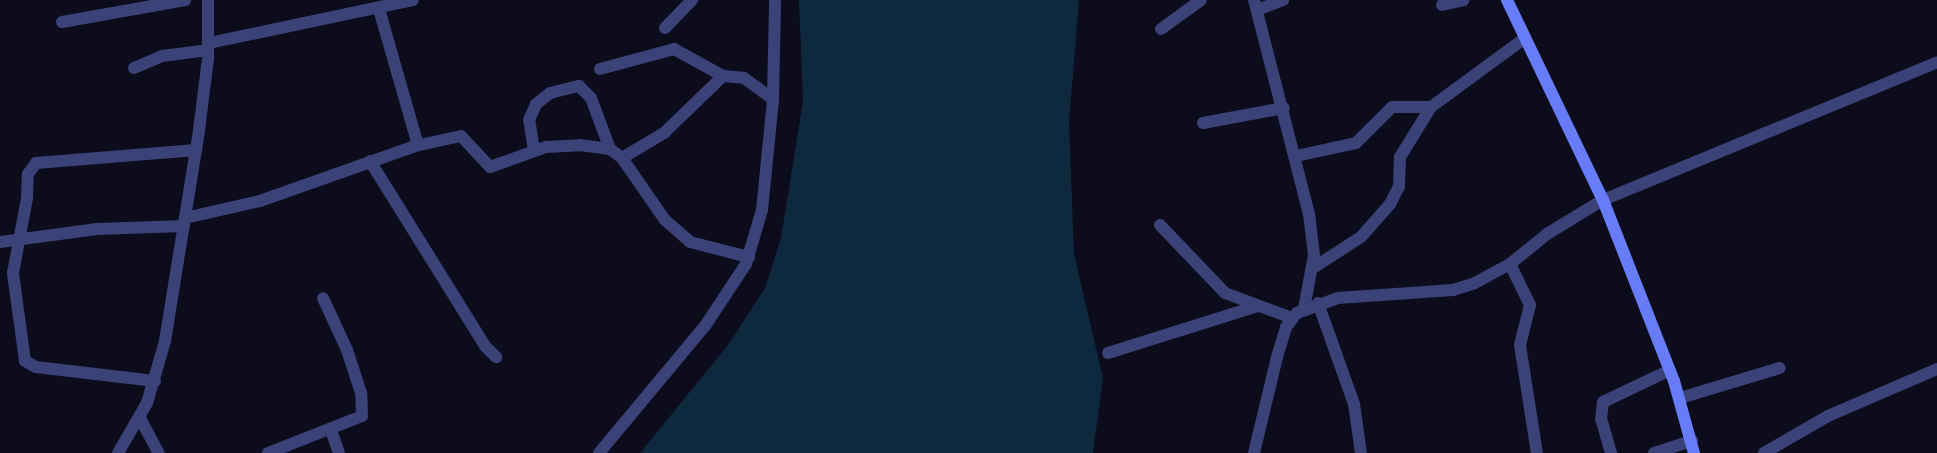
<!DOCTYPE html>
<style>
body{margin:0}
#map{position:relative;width:1937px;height:453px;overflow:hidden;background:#0c0c1c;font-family:"Nunito Sans",sans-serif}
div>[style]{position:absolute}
.water>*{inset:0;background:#0e293e}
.minor>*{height:12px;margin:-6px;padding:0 6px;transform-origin:6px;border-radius:6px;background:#3a4278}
.tertiary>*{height:12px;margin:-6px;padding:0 6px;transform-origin:6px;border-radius:6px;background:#3a4278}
.secondary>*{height:12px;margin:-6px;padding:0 6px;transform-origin:6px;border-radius:6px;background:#677cf6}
span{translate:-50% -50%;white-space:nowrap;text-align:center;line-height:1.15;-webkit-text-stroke:4.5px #0c0c1c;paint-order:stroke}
</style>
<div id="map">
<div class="water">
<div style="clip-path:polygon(799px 0,1079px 0,1069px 122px,1074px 254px,1103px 378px,1093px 453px,640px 453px,728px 345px,765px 288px,781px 238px,803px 101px)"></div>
</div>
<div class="minor">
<div style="left:1254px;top:0;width:221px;rotate:75.6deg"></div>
<div style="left:1309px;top:214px;width:41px;rotate:83deg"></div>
<div style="left:1314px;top:255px;width:55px;rotate:100.5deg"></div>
<div style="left:1442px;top:5px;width:22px;rotate:-13deg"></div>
<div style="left:379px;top:9px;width:141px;rotate:74deg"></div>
<div style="left:1257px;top:10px;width:28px;rotate:-21deg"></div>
<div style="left:62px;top:22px;width:125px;rotate:-10.1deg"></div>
<div style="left:665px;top:28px;width:39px;rotate:-46deg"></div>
<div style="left:1161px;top:29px;width:49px;rotate:-35.9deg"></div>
<div style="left:209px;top:43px;width:208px;rotate:-11.9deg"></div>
<div style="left:134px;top:68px;width:30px;rotate:-23deg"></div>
<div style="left:162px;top:56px;width:46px;rotate:-7.4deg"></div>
<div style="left:600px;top:69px;width:77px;rotate:-15.1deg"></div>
<div style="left:674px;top:49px;width:56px;rotate:28.9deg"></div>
<div style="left:1203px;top:123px;width:82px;rotate:-10.5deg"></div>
<div style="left:534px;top:150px;width:30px;rotate:-99deg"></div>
<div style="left:529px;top:120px;width:17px;rotate:-66deg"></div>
<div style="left:536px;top:104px;width:18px;rotate:-38deg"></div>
<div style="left:550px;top:93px;width:30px;rotate:-14deg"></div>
<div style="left:579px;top:86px;width:17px;rotate:45deg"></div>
<div style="left:591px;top:98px;width:54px;rotate:69.6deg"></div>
<div style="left:1296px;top:156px;width:61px;rotate:-12.2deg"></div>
<div style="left:1356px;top:143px;width:51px;rotate:-45deg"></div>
<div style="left:1392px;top:107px;width:39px"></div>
<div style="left:622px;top:158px;width:49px;rotate:-30.8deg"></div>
<div style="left:664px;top:133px;width:82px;rotate:-44deg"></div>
<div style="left:723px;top:76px;width:21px;rotate:5deg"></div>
<div style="left:744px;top:78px;width:36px;rotate:36deg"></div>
<div style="left:370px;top:161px;width:218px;rotate:58.1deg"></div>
<div style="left:485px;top:346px;width:16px;rotate:45deg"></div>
<div style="left:1603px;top:200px;width:361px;rotate:-22.4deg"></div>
<div style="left:185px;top:218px;width:77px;rotate:-12.8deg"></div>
<div style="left:260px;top:201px;width:164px;rotate:-19.5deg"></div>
<div style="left:415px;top:146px;width:47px;rotate:-12.3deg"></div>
<div style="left:461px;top:136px;width:42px;rotate:46.9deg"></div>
<div style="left:490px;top:167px;width:59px;rotate:-19.7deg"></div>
<div style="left:546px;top:147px;width:34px;rotate:-3deg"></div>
<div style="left:580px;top:145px;width:30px;rotate:8deg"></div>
<div style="left:610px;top:149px;width:15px;rotate:37deg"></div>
<div style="left:622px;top:158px;width:75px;rotate:55.3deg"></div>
<div style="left:665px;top:220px;width:33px;rotate:41deg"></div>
<div style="left:690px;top:242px;width:61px;rotate:14.3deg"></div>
<div style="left:1160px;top:225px;width:94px;rotate:46.3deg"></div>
<div style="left:1225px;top:293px;width:72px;rotate:20.5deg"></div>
<div style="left:0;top:242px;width:98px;rotate:-7.6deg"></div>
<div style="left:97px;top:229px;width:87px;rotate:-2deg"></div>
<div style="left:1510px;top:264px;width:46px;rotate:64deg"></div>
<div style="left:1530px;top:305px;width:41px;rotate:104deg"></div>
<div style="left:1520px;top:345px;width:109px;rotate:81.1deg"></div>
<div style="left:1313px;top:268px;width:57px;rotate:-32.9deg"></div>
<div style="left:1361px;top:237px;width:44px;rotate:-48.7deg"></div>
<div style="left:1390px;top:204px;width:20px;rotate:-63deg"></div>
<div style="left:1399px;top:186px;width:29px;rotate:-88deg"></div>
<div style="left:1400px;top:157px;width:59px;rotate:-58.2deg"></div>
<div style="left:1431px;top:107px;width:117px;rotate:-36.3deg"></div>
<div style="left:1318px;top:303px;width:107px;rotate:70.4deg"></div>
<div style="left:1354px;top:404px;width:49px;rotate:81.9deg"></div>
<div style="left:1108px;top:353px;width:157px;rotate:-17.4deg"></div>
<div style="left:155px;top:381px;width:120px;rotate:-173.3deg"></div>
<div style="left:36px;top:367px;width:13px;rotate:-151deg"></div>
<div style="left:25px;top:361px;width:89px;rotate:-97.8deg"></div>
<div style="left:13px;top:273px;width:76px;rotate:-79.4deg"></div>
<div style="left:27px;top:198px;width:24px;rotate:-88deg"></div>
<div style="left:28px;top:174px;width:14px;rotate:-54deg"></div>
<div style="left:36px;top:163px;width:161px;rotate:-4.6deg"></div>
<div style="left:1680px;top:398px;width:104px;rotate:-16.7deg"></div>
<div style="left:140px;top:418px;width:40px;rotate:62deg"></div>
<div style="left:331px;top:430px;width:24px;rotate:71deg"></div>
<div style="left:268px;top:453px;width:101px;rotate:-21.5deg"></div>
<div style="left:362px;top:416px;width:23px;rotate:-92deg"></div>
<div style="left:361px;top:393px;width:45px;rotate:-108deg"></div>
<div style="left:347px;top:350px;width:57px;rotate:-114.8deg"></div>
<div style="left:1611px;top:453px;width:35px;rotate:-106deg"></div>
<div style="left:1601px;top:419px;width:17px;rotate:-83deg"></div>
<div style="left:1603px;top:402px;width:74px;rotate:-25.5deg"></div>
<div style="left:1654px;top:453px;width:40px;rotate:-18deg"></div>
<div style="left:1764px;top:453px;width:74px;rotate:-30deg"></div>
<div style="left:1828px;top:416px;width:119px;rotate:-23.3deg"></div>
</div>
<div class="tertiary">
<div style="left:118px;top:453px;width:58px;rotate:-59.9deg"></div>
<div style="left:147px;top:403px;width:65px;rotate:-73.8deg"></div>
<div style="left:165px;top:341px;width:214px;rotate:-80.8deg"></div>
<div style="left:199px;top:130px;width:72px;rotate:-82.8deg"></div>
<div style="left:208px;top:59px;width:59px;rotate:-90deg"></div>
<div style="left:599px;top:453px;width:165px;rotate:-50.2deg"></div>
<div style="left:705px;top:326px;width:74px;rotate:-56.5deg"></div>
<div style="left:746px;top:264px;width:56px;rotate:-73.5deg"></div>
<div style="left:762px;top:210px;width:112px;rotate:-84.3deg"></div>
<div style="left:773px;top:99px;width:99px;rotate:-88.8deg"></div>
<div style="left:1254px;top:453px;width:99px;rotate:-76.5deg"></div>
<div style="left:1277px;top:357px;width:31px;rotate:-73deg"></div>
<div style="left:1286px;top:327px;width:18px;rotate:-52deg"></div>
<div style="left:1297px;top:313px;width:44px;rotate:-20.1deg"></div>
<div style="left:1338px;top:298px;width:115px;rotate:-4deg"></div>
<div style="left:1453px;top:290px;width:21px;rotate:-17deg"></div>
<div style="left:1473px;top:284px;width:42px;rotate:-28.4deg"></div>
<div style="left:1510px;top:264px;width:48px;rotate:-39deg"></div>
<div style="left:1547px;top:234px;width:66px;rotate:-31.3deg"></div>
</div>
<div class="secondary">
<div style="left:1507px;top:0;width:222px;rotate:64.4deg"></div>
<div style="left:1603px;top:200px;width:194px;rotate:68.6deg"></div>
<div style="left:1674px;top:381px;width:75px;rotate:74.5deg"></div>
</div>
</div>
